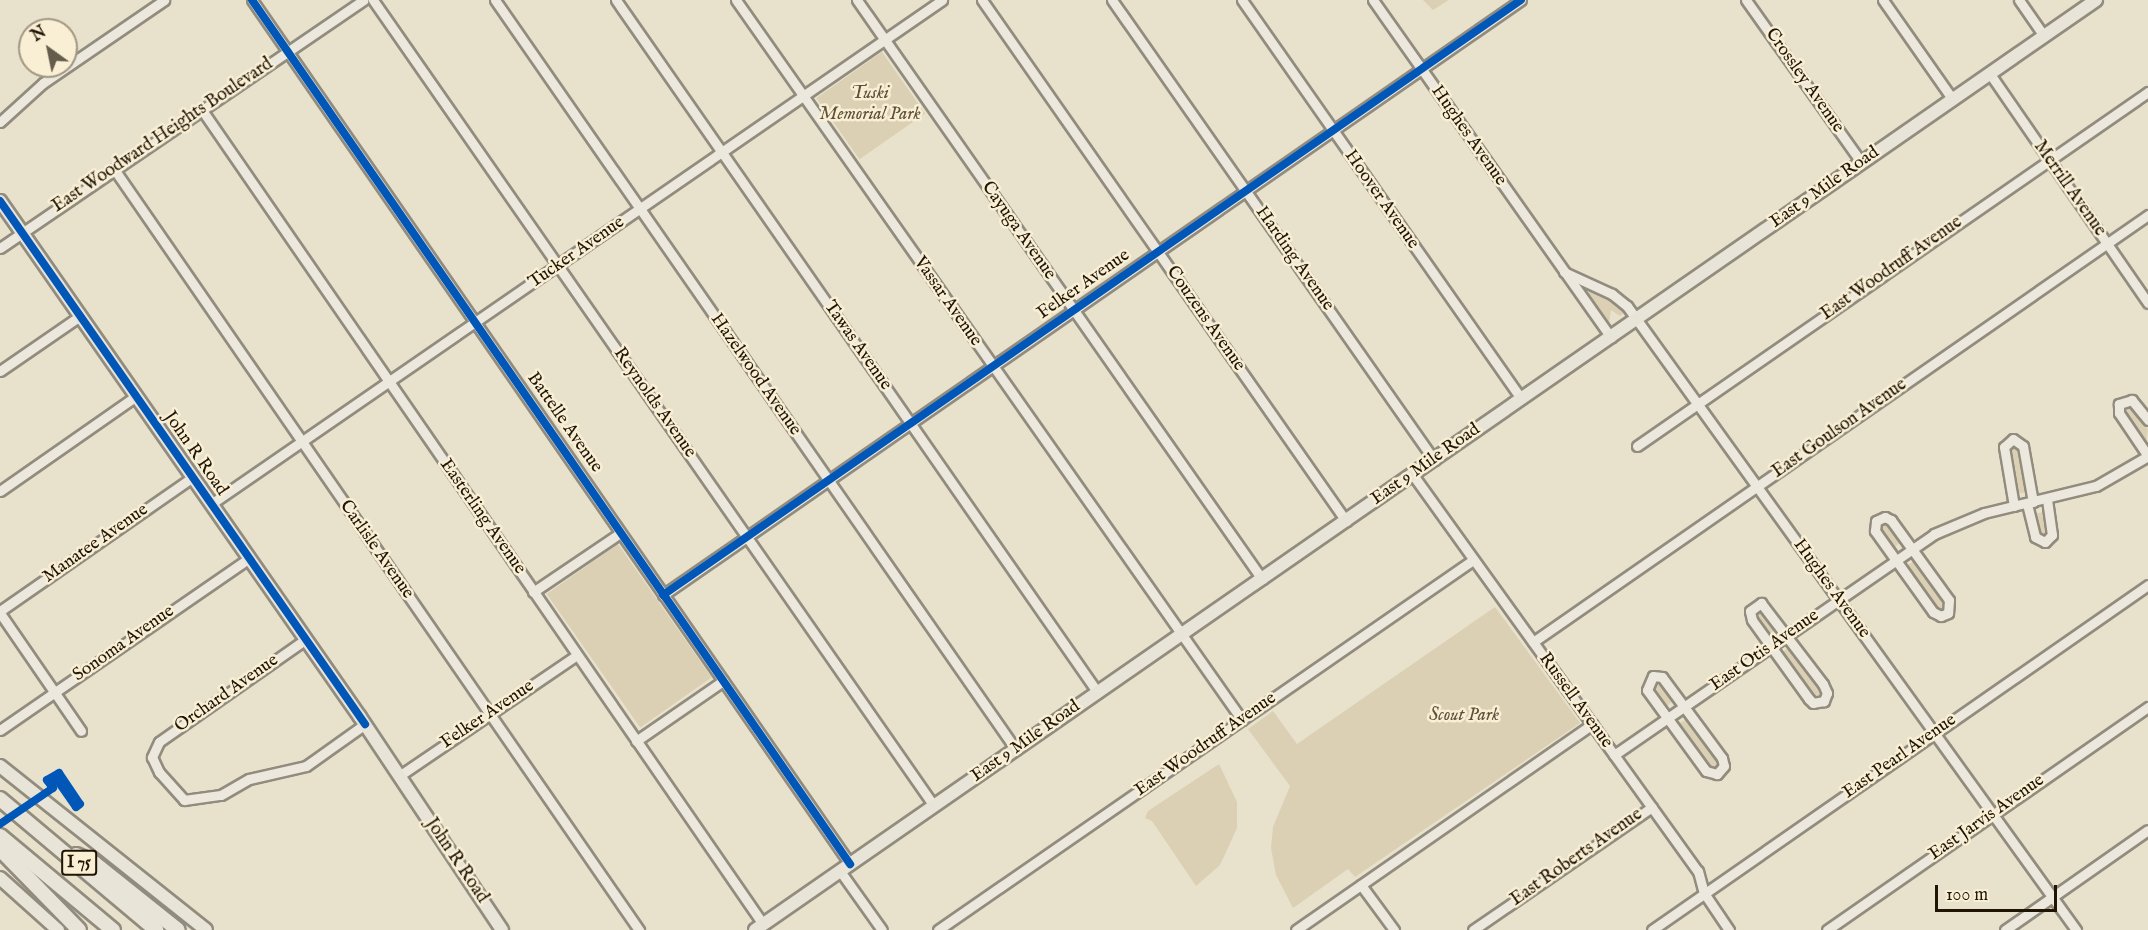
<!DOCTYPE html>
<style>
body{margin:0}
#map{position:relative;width:2148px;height:930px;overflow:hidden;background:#e8e1cc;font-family:"IM FELL English",serif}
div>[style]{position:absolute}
.green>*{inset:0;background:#dbd0b3;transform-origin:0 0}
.roads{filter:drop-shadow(2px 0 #918c7e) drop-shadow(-2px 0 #918c7e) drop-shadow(0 2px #918c7e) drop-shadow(0 -2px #918c7e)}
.minor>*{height:9px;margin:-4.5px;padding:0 4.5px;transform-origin:4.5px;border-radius:4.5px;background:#ece8dd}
.major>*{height:12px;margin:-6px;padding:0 6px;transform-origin:6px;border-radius:6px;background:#e9e4d8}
.highway>*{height:14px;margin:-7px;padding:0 7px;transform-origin:7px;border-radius:7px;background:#e9e4d8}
.cycleway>*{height:8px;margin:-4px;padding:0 4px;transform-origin:4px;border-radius:4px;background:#0057b8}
span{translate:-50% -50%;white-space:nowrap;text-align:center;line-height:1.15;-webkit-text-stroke:5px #f8efd5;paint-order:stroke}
.shield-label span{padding:2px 4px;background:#f8efd5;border:2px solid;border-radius:4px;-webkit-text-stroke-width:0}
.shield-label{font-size:16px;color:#201405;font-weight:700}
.street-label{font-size:18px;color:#201405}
.park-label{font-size:18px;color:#5e513b;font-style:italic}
.north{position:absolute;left:18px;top:18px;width:60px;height:60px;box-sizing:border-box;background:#f8efd5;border:2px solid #a29782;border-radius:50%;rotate:327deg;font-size:16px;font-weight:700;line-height:24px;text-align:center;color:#201405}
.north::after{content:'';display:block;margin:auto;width:21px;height:27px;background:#665c4b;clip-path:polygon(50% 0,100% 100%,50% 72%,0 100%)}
.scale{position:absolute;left:1935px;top:885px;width:122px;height:27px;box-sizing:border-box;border:3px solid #201405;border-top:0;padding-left:8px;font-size:18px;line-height:21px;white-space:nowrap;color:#201405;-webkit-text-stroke:4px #f8efd5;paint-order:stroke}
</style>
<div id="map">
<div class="green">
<div style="clip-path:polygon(1423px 0,1449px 0,1433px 10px)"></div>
<div style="left:882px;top:52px;width:75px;height:80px;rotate:55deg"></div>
<div style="clip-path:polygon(1590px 290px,1609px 298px,1624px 313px,1620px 316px,1611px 310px,1609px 324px,1587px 295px)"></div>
<div style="clip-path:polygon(2128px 404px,2148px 429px,2146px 445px,2123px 412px)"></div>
<div style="clip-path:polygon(2013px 444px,2018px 449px,2027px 492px,2018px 494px,2008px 447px)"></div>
<div style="clip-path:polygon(2044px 512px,2048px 532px,2046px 537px,2038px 535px,2034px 514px)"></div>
<div style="clip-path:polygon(1884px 522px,1901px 542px,1892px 549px,1879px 530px)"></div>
<div style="left:618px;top:544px;width:163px;height:87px;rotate:55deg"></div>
<div style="clip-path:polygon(1914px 561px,1946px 604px,1945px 611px,1938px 611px,1905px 567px)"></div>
<div style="clip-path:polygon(1495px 607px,1580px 723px,1355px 877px,1348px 869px,1293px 908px,1276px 875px,1271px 848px,1273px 827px,1290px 786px,1248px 729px,1273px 711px,1297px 744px)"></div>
<div style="clip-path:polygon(1760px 608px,1777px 628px,1768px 635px,1755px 616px)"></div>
<div style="clip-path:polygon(1790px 647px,1821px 690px,1820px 697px,1812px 696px,1781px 653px)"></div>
<div style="clip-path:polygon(1653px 681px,1660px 681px,1674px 700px,1667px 706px,1652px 688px)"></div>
<div style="clip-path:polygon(1687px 719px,1718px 762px,1715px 770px,1709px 768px,1678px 724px)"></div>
<div style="clip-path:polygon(1219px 764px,1237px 802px,1237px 828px,1220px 865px,1196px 886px,1152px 821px,1145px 818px,1148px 811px)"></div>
</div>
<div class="roads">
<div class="minor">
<div style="left:252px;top:0;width:1051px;rotate:55.31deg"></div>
<div style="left:373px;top:0;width:982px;rotate:55.16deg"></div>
<div style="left:495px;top:0;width:913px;rotate:55.21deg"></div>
<div style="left:616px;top:0;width:844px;rotate:55.18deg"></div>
<div style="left:736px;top:0;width:880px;rotate:54.9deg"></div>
<div style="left:857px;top:0;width:707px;rotate:55.03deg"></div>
<div style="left:982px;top:0;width:636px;rotate:55.06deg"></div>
<div style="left:1112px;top:0;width:562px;rotate:55.01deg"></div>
<div style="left:1242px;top:0;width:487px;rotate:55deg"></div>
<div style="left:1373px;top:0;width:413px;rotate:54.8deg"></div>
<div style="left:1746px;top:0;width:200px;rotate:54.6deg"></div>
<div style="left:1883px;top:0;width:122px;rotate:55deg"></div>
<div style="left:2019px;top:0;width:44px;rotate:55.2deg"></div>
<div style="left:1990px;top:74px;width:278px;rotate:55.4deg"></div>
<div style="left:202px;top:110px;width:989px;rotate:55.43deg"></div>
<div style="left:0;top:122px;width:58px;rotate:-42.2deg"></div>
<div style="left:43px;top:83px;width:147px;rotate:-34.4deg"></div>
<div style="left:114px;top:169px;width:925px;rotate:55.4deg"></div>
<div style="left:0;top:248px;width:440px;rotate:-34.3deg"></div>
<div style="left:1564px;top:272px;width:53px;rotate:24.6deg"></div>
<div style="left:1612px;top:294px;width:19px;rotate:39deg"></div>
<div style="left:1627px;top:306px;width:769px;rotate:54.26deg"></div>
<div style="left:0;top:371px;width:97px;rotate:-34.5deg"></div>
<div style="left:2148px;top:420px;width:26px;rotate:-129deg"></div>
<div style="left:2132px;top:400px;width:14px;rotate:163deg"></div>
<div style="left:2119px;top:404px;width:9px;rotate:90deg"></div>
<div style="left:2119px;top:413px;width:52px;rotate:56deg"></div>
<div style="left:1637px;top:446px;width:622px;rotate:-34.71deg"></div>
<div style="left:1413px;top:475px;width:488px;rotate:54.3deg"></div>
<div style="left:1698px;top:871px;width:23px;rotate:75deg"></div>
<div style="left:1704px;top:893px;width:45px;rotate:56deg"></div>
<div style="left:0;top:491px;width:166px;rotate:-34.9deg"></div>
<div style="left:211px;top:504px;width:888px;rotate:-34.58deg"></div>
<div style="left:2027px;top:504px;width:34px;rotate:76deg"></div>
<div style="left:2035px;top:537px;width:11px;rotate:27deg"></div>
<div style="left:2045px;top:542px;width:10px;rotate:-45deg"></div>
<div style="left:2052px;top:535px;width:35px;rotate:-98deg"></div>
<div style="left:2014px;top:506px;width:60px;rotate:-99.6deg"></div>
<div style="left:2004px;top:447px;width:12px;rotate:-42deg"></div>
<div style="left:2013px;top:439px;width:12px;rotate:35deg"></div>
<div style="left:2023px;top:446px;width:57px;rotate:79.9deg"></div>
<div style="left:1885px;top:517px;width:7px;rotate:27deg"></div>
<div style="left:1891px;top:520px;width:99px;rotate:54.1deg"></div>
<div style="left:1949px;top:600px;width:13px;rotate:94deg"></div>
<div style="left:1948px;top:613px;width:8px;rotate:157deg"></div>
<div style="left:1941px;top:616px;width:9px;rotate:-153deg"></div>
<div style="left:1933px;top:612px;width:100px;rotate:-125.6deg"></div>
<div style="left:1875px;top:531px;width:10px;rotate:-84deg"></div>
<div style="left:1876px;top:521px;width:10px;rotate:-24deg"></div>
<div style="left:533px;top:592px;width:105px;rotate:-34.1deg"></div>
<div style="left:663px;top:595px;width:1044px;rotate:-34.74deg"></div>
<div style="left:1761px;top:603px;width:102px;rotate:52.6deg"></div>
<div style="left:1823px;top:684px;width:10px;rotate:66deg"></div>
<div style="left:1827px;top:693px;width:9px;rotate:111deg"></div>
<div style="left:1824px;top:701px;width:11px;rotate:170deg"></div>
<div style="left:1813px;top:703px;width:6px;rotate:-135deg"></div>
<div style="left:1809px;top:699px;width:97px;rotate:-125.8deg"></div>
<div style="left:1752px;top:620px;width:9px;rotate:-103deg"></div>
<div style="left:1750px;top:611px;width:14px;rotate:-36deg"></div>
<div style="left:0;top:611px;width:235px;rotate:-34.8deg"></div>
<div style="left:0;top:613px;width:143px;rotate:55.5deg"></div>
<div style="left:306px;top:639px;width:179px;rotate:145deg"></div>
<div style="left:159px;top:742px;width:17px;rotate:115deg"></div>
<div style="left:152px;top:757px;width:17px;rotate:65deg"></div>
<div style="left:159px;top:772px;width:38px;rotate:48deg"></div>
<div style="left:184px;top:800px;width:37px;rotate:-8deg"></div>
<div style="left:221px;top:795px;width:32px;rotate:-30deg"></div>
<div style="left:249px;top:779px;width:58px;rotate:-12.8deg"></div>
<div style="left:306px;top:766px;width:72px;rotate:-35.4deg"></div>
<div style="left:1533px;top:642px;width:749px;rotate:-34.77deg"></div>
<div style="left:1653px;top:676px;width:9px;rotate:6deg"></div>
<div style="left:1662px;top:677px;width:101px;rotate:53.5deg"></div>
<div style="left:1722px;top:758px;width:8px;rotate:76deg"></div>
<div style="left:1724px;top:766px;width:11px;rotate:131deg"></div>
<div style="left:1717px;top:774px;width:11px;rotate:-165deg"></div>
<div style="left:1706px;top:771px;width:100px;rotate:-126.1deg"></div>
<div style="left:1647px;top:690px;width:15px;rotate:-67deg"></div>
<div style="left:0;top:730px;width:303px;rotate:-34.6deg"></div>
<div style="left:636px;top:741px;width:106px;rotate:-34.6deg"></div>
<div style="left:1614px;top:755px;width:389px;rotate:-34.6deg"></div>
<div style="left:1934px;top:534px;width:54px;rotate:-22.8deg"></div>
<div style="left:1984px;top:513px;width:115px;rotate:-13.6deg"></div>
<div style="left:2096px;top:486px;width:60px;rotate:-30deg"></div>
<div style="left:399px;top:776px;width:215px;rotate:-34.2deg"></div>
<div style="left:840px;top:871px;width:72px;rotate:54.6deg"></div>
<div style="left:1361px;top:885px;width:56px;rotate:53.7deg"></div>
<div style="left:938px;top:930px;width:650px;rotate:-34.67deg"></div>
<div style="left:1296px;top:930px;width:361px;rotate:-34.8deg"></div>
<div style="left:1473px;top:930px;width:217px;rotate:-34.5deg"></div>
<div style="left:1652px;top:930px;width:604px;rotate:-34.82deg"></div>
<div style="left:1827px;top:930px;width:391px;rotate:-34.8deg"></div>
<div style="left:2005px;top:930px;width:174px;rotate:-35deg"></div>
</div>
<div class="major">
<div style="left:0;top:201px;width:629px;rotate:55.1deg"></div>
<div style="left:360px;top:717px;width:256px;rotate:56.3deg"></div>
<div style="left:0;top:766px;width:263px;rotate:38.5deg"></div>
<div style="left:0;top:878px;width:78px;rotate:41.9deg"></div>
<div style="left:755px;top:930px;width:1632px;rotate:-34.74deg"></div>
</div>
<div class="highway">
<div style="left:0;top:799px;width:204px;rotate:40deg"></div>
<div style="left:0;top:836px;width:147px;rotate:39.8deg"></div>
<div style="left:0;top:849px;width:113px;rotate:45.7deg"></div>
<div style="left:76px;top:855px;width:20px;rotate:24deg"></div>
<div style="left:94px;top:863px;width:107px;rotate:38.6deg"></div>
</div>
</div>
<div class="cycleway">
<div style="left:252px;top:0;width:1051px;rotate:55.31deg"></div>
<div style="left:0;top:201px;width:638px;rotate:55.09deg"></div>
<div style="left:663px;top:595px;width:1044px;rotate:-34.74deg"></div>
<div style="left:0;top:824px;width:64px;rotate:-34.2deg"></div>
<div style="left:53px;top:788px;width:10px;rotate:-127deg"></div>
<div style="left:47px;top:780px;width:14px;rotate:-30deg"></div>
<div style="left:59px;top:773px;width:37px;rotate:56deg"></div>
<div style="left:80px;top:804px;width:5px;rotate:143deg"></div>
<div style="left:76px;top:807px;width:33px;rotate:-125deg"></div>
<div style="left:57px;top:780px;width:4px;rotate:146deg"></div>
</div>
<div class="shield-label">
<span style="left:79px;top:863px">I 75</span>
</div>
<div class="street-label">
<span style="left:1804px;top:81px;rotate:55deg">Crossley Avenue</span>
<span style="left:163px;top:136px;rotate:-34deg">East Woodward Heights Boulevard</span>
<span style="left:1468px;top:136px;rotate:55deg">Hughes Avenue</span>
<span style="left:1825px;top:188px;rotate:-35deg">East 9 Mile Road</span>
<span style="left:2069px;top:189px;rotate:55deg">Merrill Avenue</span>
<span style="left:1381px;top:200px;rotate:55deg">Hoover Avenue</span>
<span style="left:1018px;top:231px;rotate:55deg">Cayuga Avenue</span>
<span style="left:577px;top:253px;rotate:-35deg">Tucker Avenue</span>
<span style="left:1294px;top:259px;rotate:55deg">Harding Avenue</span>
<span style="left:1892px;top:269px;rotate:-35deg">East Woodruff Avenue</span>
<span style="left:1084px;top:285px;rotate:-35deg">Felker Avenue</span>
<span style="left:947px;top:302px;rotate:55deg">Vassar Avenue</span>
<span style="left:1205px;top:319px;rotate:55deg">Couzens Avenue</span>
<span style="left:857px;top:346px;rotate:55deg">Tawas Avenue</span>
<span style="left:755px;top:375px;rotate:55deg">Hazelwood Avenue</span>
<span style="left:654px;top:403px;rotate:55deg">Reynolds Avenue</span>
<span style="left:564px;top:423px;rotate:55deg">Battelle Avenue</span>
<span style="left:1840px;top:429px;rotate:-35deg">East Goulson Avenue</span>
<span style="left:195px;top:454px;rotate:55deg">John R Road</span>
<span style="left:1426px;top:465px;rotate:-35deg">East 9 Mile Road</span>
<span style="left:482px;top:517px;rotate:55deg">Easterling Avenue</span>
<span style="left:96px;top:544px;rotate:-35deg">Manatee Avenue</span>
<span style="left:376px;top:550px;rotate:55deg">Carlisle Avenue</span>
<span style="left:1831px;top:589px;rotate:54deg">Hughes Avenue</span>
<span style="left:124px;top:644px;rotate:-35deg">Sonoma Avenue</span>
<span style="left:1765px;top:651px;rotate:-35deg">East Otis Avenue</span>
<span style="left:227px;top:694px;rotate:-35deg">Orchard Avenue</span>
<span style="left:1575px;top:701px;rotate:54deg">Russell Avenue</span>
<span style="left:488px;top:715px;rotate:-34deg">Felker Avenue</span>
<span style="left:1026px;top:742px;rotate:-35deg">East 9 Mile Road</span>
<span style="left:1206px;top:745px;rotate:-35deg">East Woodruff Avenue</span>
<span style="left:1900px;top:757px;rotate:-35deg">East Pearl Avenue</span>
<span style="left:1987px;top:818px;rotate:-35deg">East Jarvis Avenue</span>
<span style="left:1577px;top:858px;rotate:-35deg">East Roberts Avenue</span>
<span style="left:456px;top:861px;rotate:56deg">John R Road</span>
</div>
<div class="park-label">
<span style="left:870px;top:105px">Tuski<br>Memorial Park</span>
<span style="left:1464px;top:716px">Scout Park</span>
</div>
<div class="north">N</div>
<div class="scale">100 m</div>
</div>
